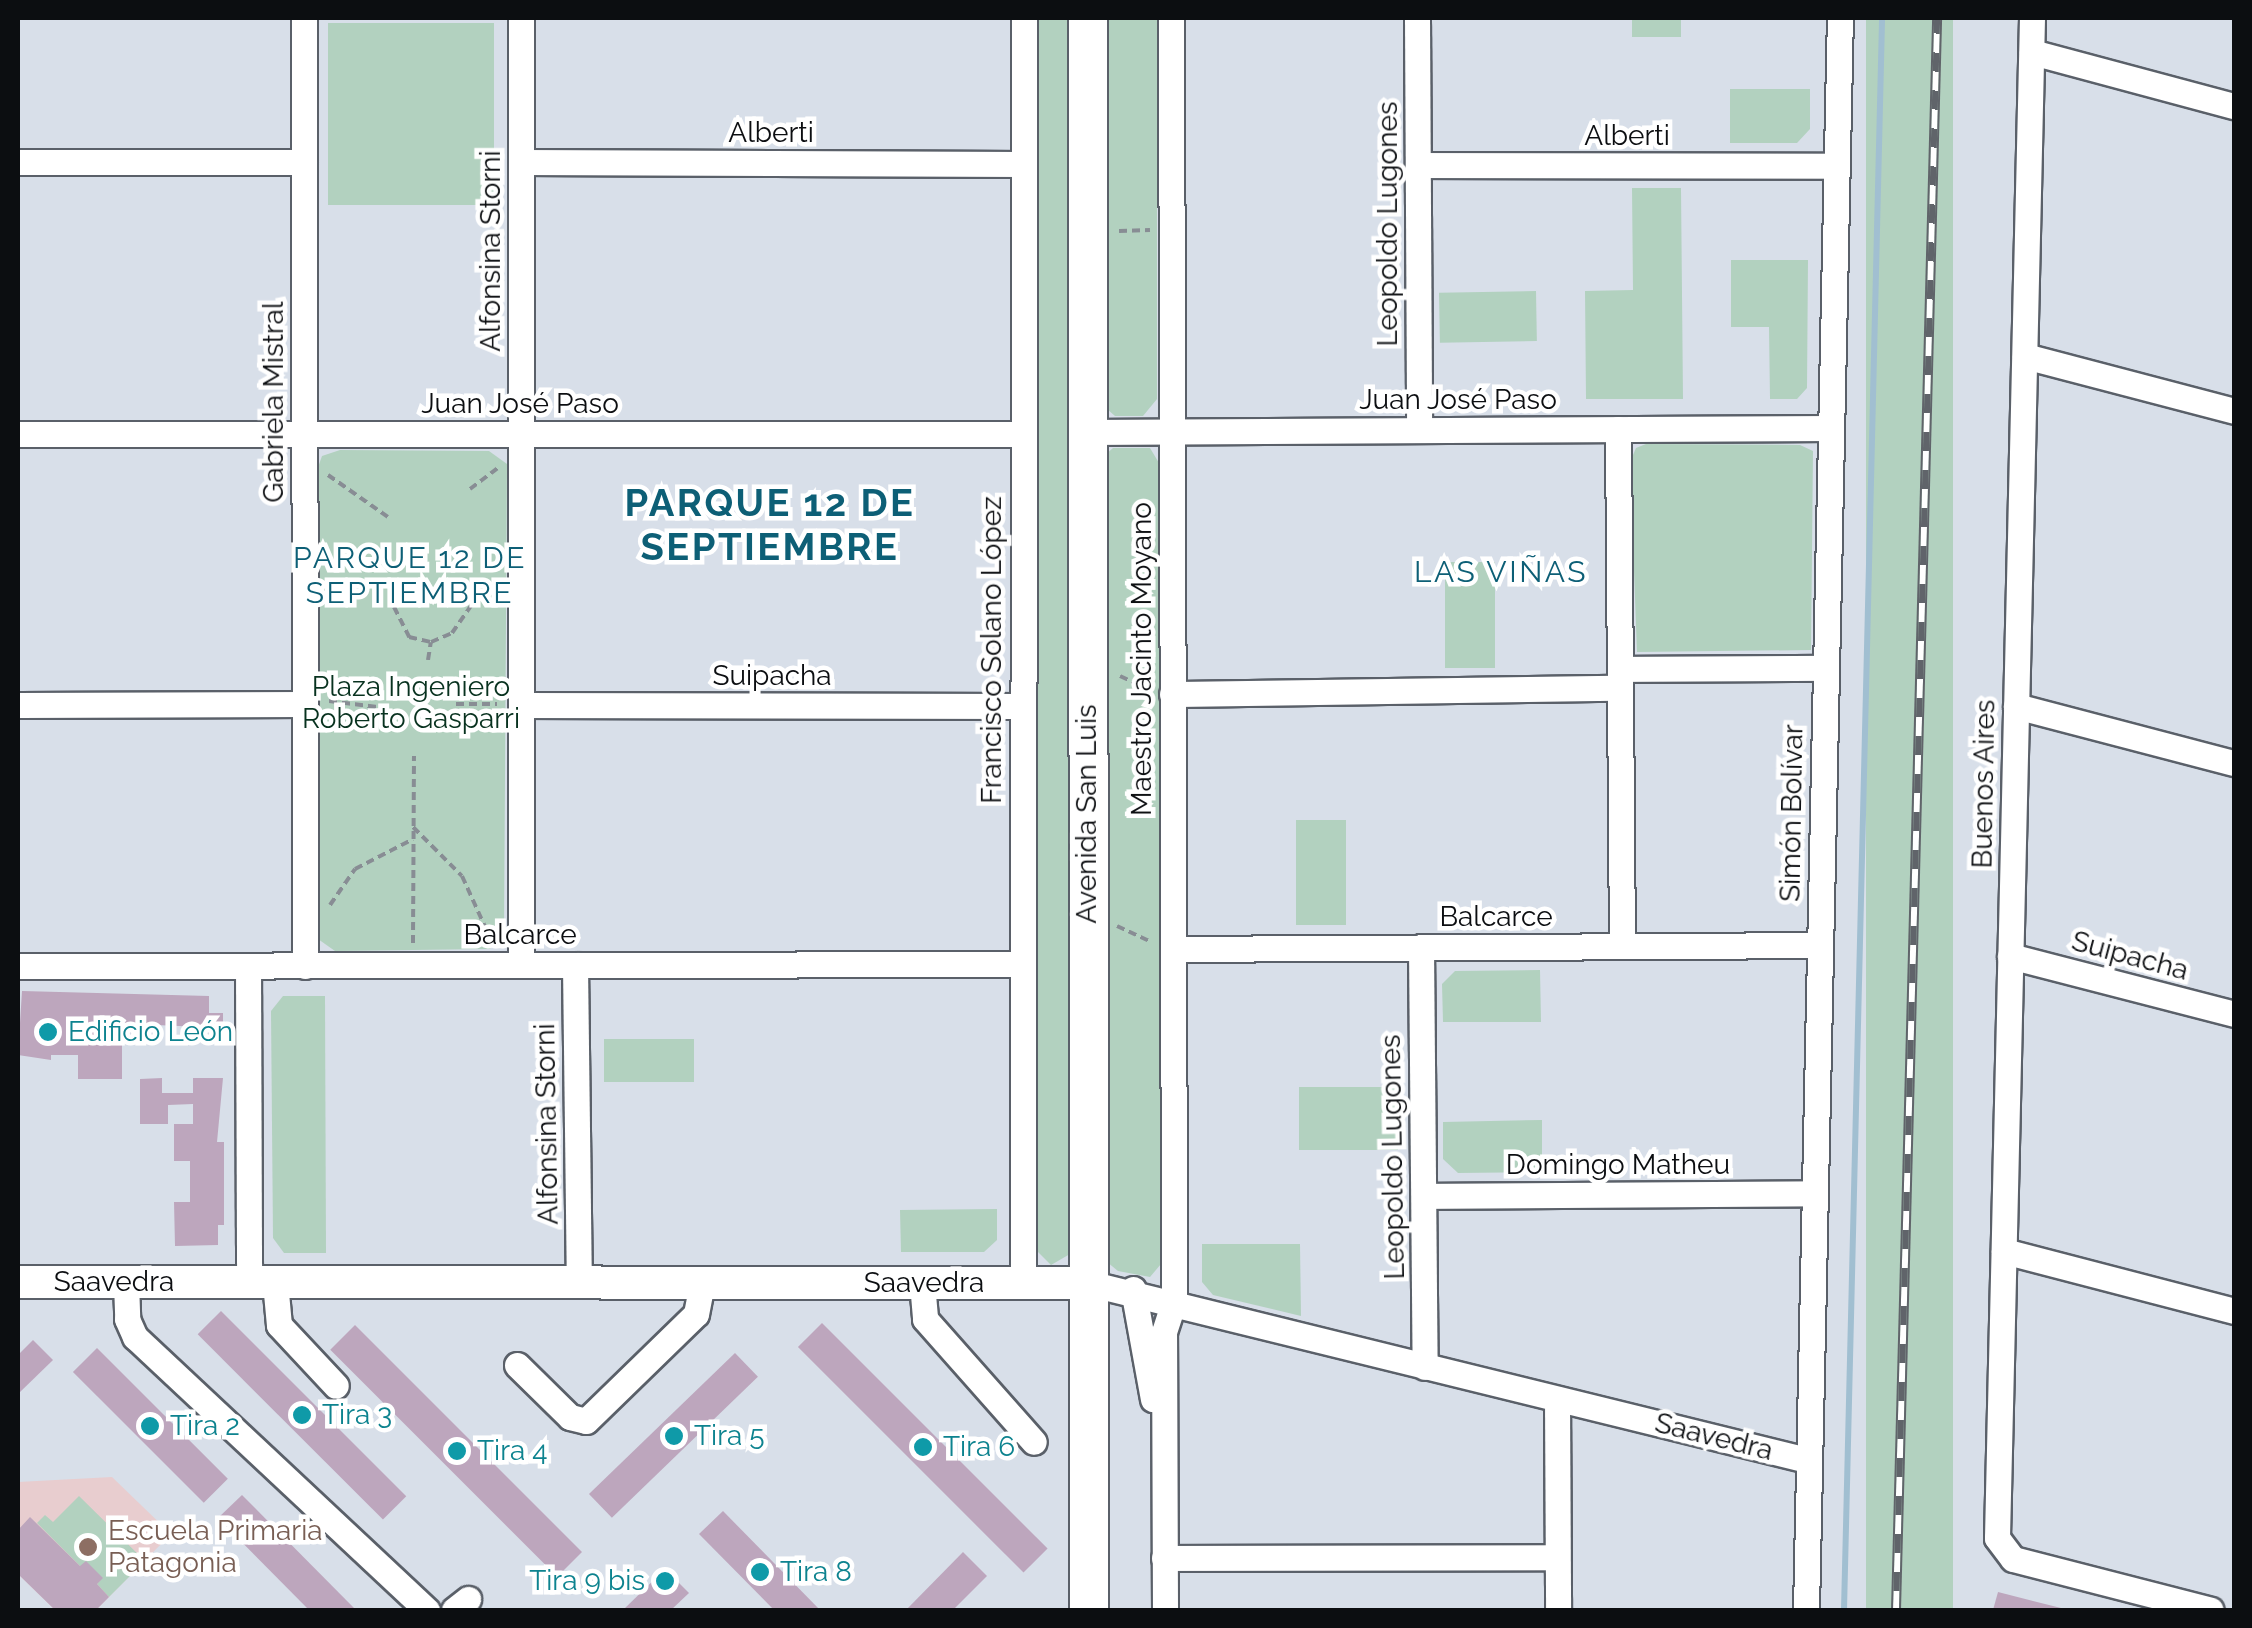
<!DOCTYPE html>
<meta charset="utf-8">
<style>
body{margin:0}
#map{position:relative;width:2252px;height:1628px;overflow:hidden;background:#d8dfe9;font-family:Raleway,sans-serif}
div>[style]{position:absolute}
.education>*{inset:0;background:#e8cdcf}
.green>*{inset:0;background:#b2d1bf;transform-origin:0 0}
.stream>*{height:6px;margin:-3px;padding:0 3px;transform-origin:3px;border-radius:3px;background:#a1bfd1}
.building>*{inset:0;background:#bda6bd;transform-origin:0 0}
.path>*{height:4px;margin-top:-2px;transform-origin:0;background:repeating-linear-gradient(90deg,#888d94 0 8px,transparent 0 13px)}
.roads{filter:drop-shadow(2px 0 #5a6069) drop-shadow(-2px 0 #5a6069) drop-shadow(0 2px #5a6069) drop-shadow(0 -2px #5a6069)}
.minor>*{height:25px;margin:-12.5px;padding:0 12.5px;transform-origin:12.5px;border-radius:12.5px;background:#fff}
.tertiary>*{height:32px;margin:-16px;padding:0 16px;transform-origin:16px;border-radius:16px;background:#fff}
.secondary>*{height:38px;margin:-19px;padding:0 19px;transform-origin:19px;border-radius:19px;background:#fff}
.rail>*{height:10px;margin-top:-5px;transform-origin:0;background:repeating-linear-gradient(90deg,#fff 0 19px,#60646a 0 38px);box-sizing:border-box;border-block:2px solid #60646a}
.dots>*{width:28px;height:28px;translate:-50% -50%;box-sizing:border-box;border:5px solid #fff;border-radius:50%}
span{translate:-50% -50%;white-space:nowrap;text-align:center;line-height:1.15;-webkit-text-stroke:9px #fff;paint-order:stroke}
.street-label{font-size:28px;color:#0c0e11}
.park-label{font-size:28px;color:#08321f}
.culture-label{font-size:28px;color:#0d838f}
.left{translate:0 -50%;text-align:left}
.right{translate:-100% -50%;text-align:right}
.education-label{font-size:28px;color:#785e54}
.neighbourhood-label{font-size:30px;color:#0d5f76;letter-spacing:2.5px}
.district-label{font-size:38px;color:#0d5f76;font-weight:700;letter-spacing:2.5px}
.frame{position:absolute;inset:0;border:20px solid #0c0e11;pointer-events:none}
</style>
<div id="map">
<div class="education">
<div style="clip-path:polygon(112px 1477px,171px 1534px,96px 1610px,55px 1610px,18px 1574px,18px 1482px)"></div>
</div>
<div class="green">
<div style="clip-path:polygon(1033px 18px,1071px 18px,1070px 1254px,1051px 1265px,1034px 1248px)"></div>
<div style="clip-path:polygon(1102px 18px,1157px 18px,1157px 399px,1143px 416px,1115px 416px,1107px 409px)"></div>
<div style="left:1632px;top:18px;width:49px;height:19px"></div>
<div style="left:1866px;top:18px;width:87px;height:1593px"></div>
<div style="left:494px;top:23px;width:182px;height:166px;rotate:90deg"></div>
<div style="clip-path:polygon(1730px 89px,1810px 89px,1810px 129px,1797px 143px,1730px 143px)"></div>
<div style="clip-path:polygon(1632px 188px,1681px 188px,1683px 399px,1586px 399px,1585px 291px,1633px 290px)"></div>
<div style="clip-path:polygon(1731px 260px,1808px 260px,1807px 388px,1797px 399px,1770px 399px,1769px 327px,1731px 327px)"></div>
<div style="left:1536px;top:291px;width:50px;height:97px;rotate:89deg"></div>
<div style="clip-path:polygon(1646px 444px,1800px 445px,1813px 451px,1811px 650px,1637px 652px,1630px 462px,1636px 448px)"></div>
<div style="clip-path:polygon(1113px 448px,1150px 448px,1159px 463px,1161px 1264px,1150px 1277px,1118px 1271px,1107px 1262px,1105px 455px)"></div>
<div style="clip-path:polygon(340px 450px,489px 451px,507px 464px,504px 933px,490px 949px,335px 951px,318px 939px,316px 473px,322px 456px)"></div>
<div style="left:1445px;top:562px;width:50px;height:106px"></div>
<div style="left:1296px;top:820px;width:50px;height:105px"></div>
<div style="clip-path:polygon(1540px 970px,1541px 1022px,1443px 1022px,1442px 984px,1455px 971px)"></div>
<div style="clip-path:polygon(283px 996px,325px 996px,326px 1253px,284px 1253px,273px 1238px,271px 1011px)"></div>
<div style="left:694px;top:1039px;width:43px;height:90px;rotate:90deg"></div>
<div style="left:1398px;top:1087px;width:63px;height:99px;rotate:90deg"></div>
<div style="clip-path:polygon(1542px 1120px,1542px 1172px,1458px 1173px,1443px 1159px,1443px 1122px)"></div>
<div style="clip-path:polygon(997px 1209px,997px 1240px,984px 1252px,901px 1252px,900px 1210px)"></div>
<div style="clip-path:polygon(1202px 1244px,1300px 1244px,1301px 1316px,1213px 1295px,1202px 1282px)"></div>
<div style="clip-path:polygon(79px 1496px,145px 1561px,109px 1597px,97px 1584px,102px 1578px,80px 1566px,37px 1523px,45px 1515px,53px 1522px)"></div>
</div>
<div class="stream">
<div style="left:1844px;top:1610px;width:1592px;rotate:-88.63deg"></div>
</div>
<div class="building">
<div style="clip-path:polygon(evenodd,22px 991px,209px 996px,209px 1013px,223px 1013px,223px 1028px,112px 1023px,112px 1040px,122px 1040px,122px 1079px,78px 1079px,78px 1055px,51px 1055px,51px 1060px,18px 1055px,22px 991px,78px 1023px,88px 1023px,88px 1040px,78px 1040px,78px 1023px)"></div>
<div style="clip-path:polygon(162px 1078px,162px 1093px,193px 1093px,193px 1078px,223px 1078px,217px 1142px,224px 1142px,224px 1225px,218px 1225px,218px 1245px,175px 1246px,174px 1202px,190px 1202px,190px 1161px,174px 1161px,174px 1124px,193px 1124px,193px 1104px,168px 1105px,168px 1124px,140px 1124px,140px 1079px)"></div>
<div style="left:221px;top:1311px;width:262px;height:33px;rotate:45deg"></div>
<div style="left:822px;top:1323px;width:319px;height:34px;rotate:45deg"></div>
<div style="left:355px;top:1325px;width:321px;height:35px;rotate:45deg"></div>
<div style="clip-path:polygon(33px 1340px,53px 1360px,18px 1394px,18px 1355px)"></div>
<div style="left:97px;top:1348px;width:185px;height:34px;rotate:45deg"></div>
<div style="left:735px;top:1353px;width:33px;height:203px;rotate:46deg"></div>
<div style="clip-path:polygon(242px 1495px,356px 1610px,309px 1610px,218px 1518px)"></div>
<div style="clip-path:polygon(723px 1511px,820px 1610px,774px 1610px,699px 1534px)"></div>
<div style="clip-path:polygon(30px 1517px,80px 1566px,86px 1561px,103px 1578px,97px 1584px,109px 1597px,96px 1610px,55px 1610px,18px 1574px,18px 1530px)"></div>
<div style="clip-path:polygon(963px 1552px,987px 1576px,953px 1610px,906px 1610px)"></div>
<div style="clip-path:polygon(665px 1569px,689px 1593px,671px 1610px,623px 1610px)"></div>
<div style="clip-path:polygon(1998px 1592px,2065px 1609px,2064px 1610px,1993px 1610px)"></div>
</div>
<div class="path">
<div style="left:1119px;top:231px;width:31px;rotate:-2deg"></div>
<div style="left:328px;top:475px;width:73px;rotate:35deg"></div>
<div style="left:470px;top:489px;width:35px;rotate:-37deg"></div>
<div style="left:394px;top:607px;width:34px;rotate:63deg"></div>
<div style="left:409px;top:637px;width:23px;rotate:13deg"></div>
<div style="left:431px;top:642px;width:23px;rotate:-23deg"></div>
<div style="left:452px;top:633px;width:33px;rotate:-55deg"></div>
<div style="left:428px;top:660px;width:18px;rotate:-81deg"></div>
<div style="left:1120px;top:676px;width:35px;rotate:25deg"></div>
<div style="left:329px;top:701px;width:65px;rotate:7deg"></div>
<div style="left:456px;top:704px;width:41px"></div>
<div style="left:413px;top:827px;width:69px;rotate:45deg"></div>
<div style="left:462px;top:876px;width:70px;rotate:65.6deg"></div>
<div style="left:330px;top:905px;width:44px;rotate:-55.2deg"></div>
<div style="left:355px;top:869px;width:65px;rotate:-27.3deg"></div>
<div style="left:1117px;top:926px;width:35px;rotate:25deg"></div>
<div style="left:413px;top:943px;width:187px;rotate:-89.7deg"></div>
</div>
<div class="roads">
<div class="minor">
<div style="left:304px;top:18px;width:948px;rotate:89.94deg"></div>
<div style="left:521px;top:18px;width:947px;rotate:90deg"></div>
<div style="left:1417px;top:18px;width:412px;rotate:89.7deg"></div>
<div style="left:2032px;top:18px;width:1520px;rotate:91.32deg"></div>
<div style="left:1997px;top:1538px;width:26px;rotate:53deg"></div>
<div style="left:2013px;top:1559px;width:204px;rotate:14.4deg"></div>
<div style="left:2032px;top:52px;width:209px;rotate:15deg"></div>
<div style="left:18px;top:162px;width:286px"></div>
<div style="left:521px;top:162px;width:501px;rotate:0.23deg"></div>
<div style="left:1418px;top:165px;width:419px;rotate:0.1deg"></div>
<div style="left:2025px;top:356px;width:216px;rotate:14.7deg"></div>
<div style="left:1618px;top:429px;width:517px;rotate:89.56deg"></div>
<div style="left:1086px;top:432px;width:745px;rotate:-0.31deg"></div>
<div style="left:18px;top:434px;width:1004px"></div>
<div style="left:1620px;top:669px;width:206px;rotate:-0.3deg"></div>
<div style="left:1172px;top:694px;width:448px;rotate:-0.8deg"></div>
<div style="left:18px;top:705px;width:286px;rotate:-0.2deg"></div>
<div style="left:521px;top:705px;width:502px;rotate:0.11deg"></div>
<div style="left:2016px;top:706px;width:225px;rotate:14.7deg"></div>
<div style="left:1421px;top:947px;width:420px;rotate:89.5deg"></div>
<div style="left:1173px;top:949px;width:646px;rotate:-0.35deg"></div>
<div style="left:2010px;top:956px;width:231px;rotate:14.5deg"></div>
<div style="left:575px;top:965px;width:317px;rotate:89.3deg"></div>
<div style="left:18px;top:966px;width:1005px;rotate:-0.11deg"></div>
<div style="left:248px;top:966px;width:316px;rotate:89.8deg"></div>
<div style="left:1424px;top:1196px;width:389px;rotate:-0.4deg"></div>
<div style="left:2004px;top:1251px;width:238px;rotate:14.6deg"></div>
<div style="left:126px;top:1282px;width:37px;rotate:88deg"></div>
<div style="left:127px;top:1319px;width:20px;rotate:66deg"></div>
<div style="left:135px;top:1337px;width:400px;rotate:43.1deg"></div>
<div style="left:275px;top:1282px;width:43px;rotate:84.7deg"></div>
<div style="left:279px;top:1325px;width:83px;rotate:46.9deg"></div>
<div style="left:922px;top:1283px;width:36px;rotate:85deg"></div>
<div style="left:925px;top:1319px;width:164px;rotate:48.5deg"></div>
<div style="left:1023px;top:1283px;width:1265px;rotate:-89.95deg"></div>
<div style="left:1088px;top:1283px;width:740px;rotate:13.83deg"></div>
<div style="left:1133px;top:1289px;width:112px;rotate:79.7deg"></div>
<div style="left:517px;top:1365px;width:74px;rotate:44.5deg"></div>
<div style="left:570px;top:1417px;width:16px;rotate:14deg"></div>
<div style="left:586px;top:1421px;width:153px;rotate:-44.2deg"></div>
<div style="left:696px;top:1314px;width:33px;rotate:-79deg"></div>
<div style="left:1557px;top:1399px;width:211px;rotate:89.7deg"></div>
<div style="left:1164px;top:1558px;width:393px;rotate:-0.1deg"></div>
<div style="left:454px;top:1610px;width:18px;rotate:-38deg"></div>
<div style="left:1165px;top:1610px;width:278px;rotate:-90.2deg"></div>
<div style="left:1164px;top:1332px;width:33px;rotate:-72deg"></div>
<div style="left:1174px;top:1301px;width:1283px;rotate:-90.13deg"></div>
<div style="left:1806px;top:1610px;width:1592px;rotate:-88.78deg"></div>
</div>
<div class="tertiary">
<div style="left:18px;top:1282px;width:1070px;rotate:0.05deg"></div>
</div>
<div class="secondary">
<div style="left:1088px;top:18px;width:1592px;rotate:89.96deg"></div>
</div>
</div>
<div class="rail">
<div style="left:1896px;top:1610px;width:1593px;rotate:-88.52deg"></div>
</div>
<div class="dots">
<div style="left:48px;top:1032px;background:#0f9aa8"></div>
<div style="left:302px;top:1415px;background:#0f9aa8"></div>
<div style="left:150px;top:1426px;background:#0f9aa8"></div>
<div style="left:674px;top:1436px;background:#0f9aa8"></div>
<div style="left:923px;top:1447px;background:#0f9aa8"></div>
<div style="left:457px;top:1451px;background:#0f9aa8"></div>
<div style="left:88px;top:1547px;background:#8d6e63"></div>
<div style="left:760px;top:1572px;background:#0f9aa8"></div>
<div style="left:665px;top:1581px;background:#0f9aa8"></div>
</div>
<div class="street-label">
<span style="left:771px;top:133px">Alberti</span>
<span style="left:1627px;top:136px">Alberti</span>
<span style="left:1388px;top:224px;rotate:-90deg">Leopoldo Lugones</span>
<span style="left:491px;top:251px;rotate:-90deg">Alfonsina Storni</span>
<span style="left:1458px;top:400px">Juan José Paso</span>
<span style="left:274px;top:402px;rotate:-90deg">Gabriela Mistral</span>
<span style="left:520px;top:404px">Juan José Paso</span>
<span style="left:992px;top:650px;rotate:-90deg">Francisco Solano López</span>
<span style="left:1142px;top:659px;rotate:-90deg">Maestro Jacinto Moyano</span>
<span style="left:772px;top:676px">Suipacha</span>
<span style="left:1984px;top:784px;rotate:-89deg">Buenos Aires</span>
<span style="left:1792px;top:813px;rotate:-89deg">Simón Bolívar</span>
<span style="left:1087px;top:814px;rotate:-90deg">Avenida San Luis</span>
<span style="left:1496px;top:917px">Balcarce</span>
<span style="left:520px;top:935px">Balcarce</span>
<span style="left:2130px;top:956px;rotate:15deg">Suipacha</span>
<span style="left:547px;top:1124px;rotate:-91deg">Alfonsina Storni</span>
<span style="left:1393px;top:1157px;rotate:-91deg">Leopoldo Lugones</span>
<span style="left:1618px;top:1165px">Domingo Matheu</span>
<span style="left:114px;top:1282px">Saavedra</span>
<span style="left:924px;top:1283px">Saavedra</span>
<span style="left:1714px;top:1437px;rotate:14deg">Saavedra</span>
</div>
<div class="park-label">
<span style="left:411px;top:703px">Plaza Ingeniero<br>Roberto Gasparri</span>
</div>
<div class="culture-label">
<span class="left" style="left:68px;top:1032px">Edificio León</span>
<span class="left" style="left:322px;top:1415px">Tira 3</span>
<span class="left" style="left:170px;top:1426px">Tira 2</span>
<span class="left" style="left:694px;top:1436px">Tira 5</span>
<span class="left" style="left:943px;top:1447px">Tira 6</span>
<span class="left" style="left:477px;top:1451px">Tira 4</span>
<span class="left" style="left:780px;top:1572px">Tira 8</span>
<span class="right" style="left:645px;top:1581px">Tira 9 bis</span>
</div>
<div class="education-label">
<span class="left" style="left:108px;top:1547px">Escuela Primaria<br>Patagonia</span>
</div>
<div class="neighbourhood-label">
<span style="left:410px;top:575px">PARQUE 12 DE<br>SEPTIEMBRE</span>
<span style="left:1501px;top:572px">LAS VIÑAS</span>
</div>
<div class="district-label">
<span style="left:770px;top:525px">PARQUE 12 DE<br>SEPTIEMBRE</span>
</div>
<div class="frame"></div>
</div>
